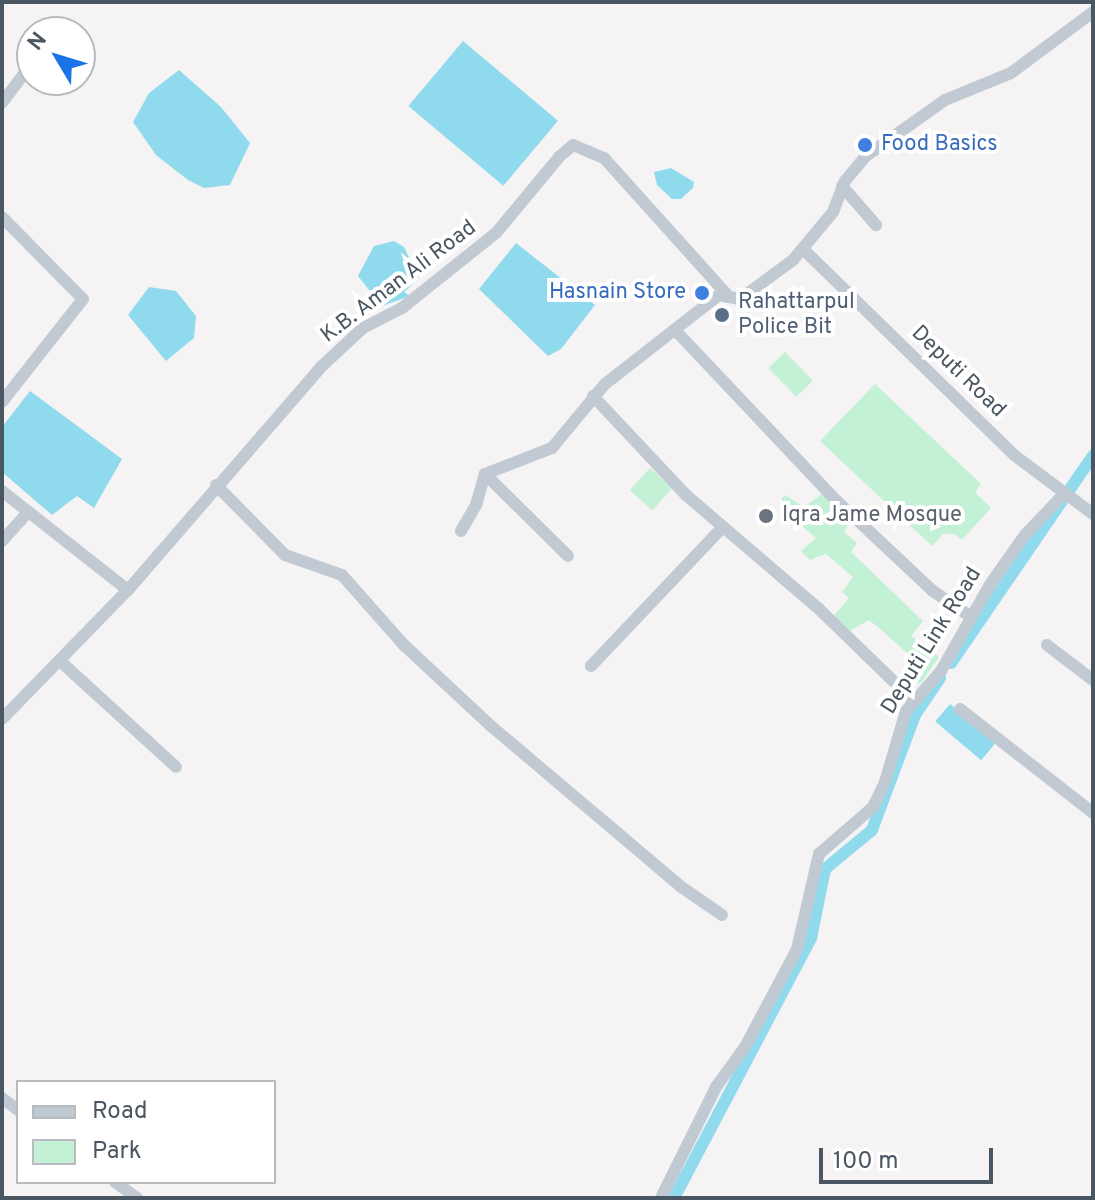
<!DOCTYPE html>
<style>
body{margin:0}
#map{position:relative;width:1095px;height:1200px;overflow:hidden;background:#f5f3f3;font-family:Overpass,sans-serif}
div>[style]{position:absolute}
.green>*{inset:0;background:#c3f1d5;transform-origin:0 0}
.water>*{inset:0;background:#90daee;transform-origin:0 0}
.canal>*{height:12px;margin:-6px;padding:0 6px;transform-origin:6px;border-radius:6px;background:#90daee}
.minor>*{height:12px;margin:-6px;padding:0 6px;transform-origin:6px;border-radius:6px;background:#c1cad2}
.dots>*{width:22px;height:22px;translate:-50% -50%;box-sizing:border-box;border:4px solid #fff;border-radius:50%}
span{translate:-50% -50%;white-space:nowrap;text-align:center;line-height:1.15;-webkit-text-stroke:8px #fff;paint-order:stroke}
.shop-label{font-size:22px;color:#366cbe}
.left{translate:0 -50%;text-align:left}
.right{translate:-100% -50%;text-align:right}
.street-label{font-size:22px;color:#4a5661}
.service-label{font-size:22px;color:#4e5e75}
.worship-label{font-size:22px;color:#5b616d}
.frame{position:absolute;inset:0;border:4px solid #4a5661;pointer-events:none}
.legend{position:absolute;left:16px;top:1080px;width:260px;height:104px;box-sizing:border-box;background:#fff;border:2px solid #b7bbc0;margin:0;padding:10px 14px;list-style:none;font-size:24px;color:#4a5661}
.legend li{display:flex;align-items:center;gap:16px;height:40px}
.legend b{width:40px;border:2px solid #b7bbc0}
.north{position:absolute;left:16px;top:16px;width:80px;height:80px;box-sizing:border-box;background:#fff;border:2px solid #b7bbc0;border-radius:50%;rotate:308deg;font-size:22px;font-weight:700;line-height:32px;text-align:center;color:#4a5661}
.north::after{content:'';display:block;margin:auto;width:28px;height:36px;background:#1a73e8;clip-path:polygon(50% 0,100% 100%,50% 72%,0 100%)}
.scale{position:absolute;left:819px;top:1148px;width:174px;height:36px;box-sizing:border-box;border:4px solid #4a5661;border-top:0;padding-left:10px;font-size:24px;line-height:28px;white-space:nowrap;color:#4a5661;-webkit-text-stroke:6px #fff;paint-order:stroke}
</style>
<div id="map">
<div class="green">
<div style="left:785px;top:352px;width:40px;height:23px;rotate:46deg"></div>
<div style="clip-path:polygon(875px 384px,981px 484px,975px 492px,991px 508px,962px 540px,955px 534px,943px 534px,932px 546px,820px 441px)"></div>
<div style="left:650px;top:468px;width:30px;height:30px;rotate:42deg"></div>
<div style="clip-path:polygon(823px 493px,851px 519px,844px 532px,857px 543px,851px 552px,923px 621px,911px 636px,939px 657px,920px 684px,909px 676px,918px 663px,878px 627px,869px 620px,850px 631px,834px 615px,849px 598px,842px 592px,853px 577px,826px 554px,810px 560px,801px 551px,816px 538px,791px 517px,794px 513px,781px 499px,785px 495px,804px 507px)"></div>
</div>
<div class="water">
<div style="left:463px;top:41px;width:124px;height:85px;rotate:40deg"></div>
<div style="clip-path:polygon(179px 70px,221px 107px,250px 143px,230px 185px,204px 188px,188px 180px,156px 155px,133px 122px,149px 93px)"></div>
<div style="clip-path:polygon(671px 168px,694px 182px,693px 188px,681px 199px,672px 199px,657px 185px,654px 172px)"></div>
<div style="clip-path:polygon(394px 241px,404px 247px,419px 278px,404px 292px,410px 296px,382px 306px,358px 276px,374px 246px)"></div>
<div style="clip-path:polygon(516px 243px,595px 305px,561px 349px,548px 356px,479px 289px)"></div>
<div style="clip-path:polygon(149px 287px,176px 291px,196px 316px,194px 338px,166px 361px,128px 315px)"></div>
<div style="clip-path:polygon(30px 391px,122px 459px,94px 508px,77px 496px,52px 515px,2px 472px,2px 427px)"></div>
<div style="left:950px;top:704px;width:60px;height:23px;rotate:40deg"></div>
</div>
<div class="canal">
<div style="left:951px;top:663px;width:251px;rotate:-55.6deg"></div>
<div style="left:674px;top:1198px;width:294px;rotate:-62.2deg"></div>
<div style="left:811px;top:938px;width:70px;rotate:-78.5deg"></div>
<div style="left:825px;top:869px;width:61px;rotate:-39.7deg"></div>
<div style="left:872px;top:830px;width:123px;rotate:-69.5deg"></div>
<div style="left:915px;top:715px;width:45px;rotate:-56deg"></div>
</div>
<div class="minor">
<div style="left:61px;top:32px;width:10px;rotate:-45deg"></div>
<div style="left:2px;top:103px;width:50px;rotate:-53.1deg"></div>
<div style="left:842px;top:186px;width:52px;rotate:48.9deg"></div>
<div style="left:2px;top:217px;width:115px;rotate:45.4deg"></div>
<div style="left:83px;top:299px;width:131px;rotate:128.2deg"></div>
<div style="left:803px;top:249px;width:295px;rotate:44.3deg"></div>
<div style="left:1014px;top:455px;width:99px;rotate:36.8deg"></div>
<div style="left:675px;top:330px;width:234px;rotate:46.6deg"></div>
<div style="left:836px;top:500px;width:133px;rotate:43.2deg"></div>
<div style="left:933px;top:591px;width:46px;rotate:34.4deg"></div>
<div style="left:593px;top:396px;width:136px;rotate:46.8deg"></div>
<div style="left:686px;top:495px;width:175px;rotate:40.6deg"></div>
<div style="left:819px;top:609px;width:128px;rotate:44.1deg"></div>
<div style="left:216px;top:485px;width:98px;rotate:45.4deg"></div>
<div style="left:285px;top:555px;width:60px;rotate:19.3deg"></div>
<div style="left:342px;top:575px;width:94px;rotate:48.5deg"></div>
<div style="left:404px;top:645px;width:119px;rotate:43deg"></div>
<div style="left:491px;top:726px;width:248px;rotate:40.2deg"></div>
<div style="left:680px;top:886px;width:51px;rotate:34.6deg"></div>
<div style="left:2px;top:491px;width:160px;rotate:38.2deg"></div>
<div style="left:461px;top:531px;width:30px;rotate:-60deg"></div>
<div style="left:476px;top:505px;width:32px;rotate:-74deg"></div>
<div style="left:2px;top:541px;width:38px;rotate:-48deg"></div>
<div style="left:568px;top:556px;width:117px;rotate:-135.3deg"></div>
<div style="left:485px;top:474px;width:72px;rotate:-21.2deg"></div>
<div style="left:552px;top:448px;width:83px;rotate:-50.4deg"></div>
<div style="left:605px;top:384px;width:145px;rotate:-38deg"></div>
<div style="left:719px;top:295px;width:21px;rotate:11deg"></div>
<div style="left:740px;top:299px;width:66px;rotate:-36.3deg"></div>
<div style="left:793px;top:260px;width:62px;rotate:-50.2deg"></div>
<div style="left:833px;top:212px;width:33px;rotate:-69deg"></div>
<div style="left:845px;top:181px;width:33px;rotate:-50deg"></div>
<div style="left:866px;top:156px;width:97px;rotate:-35.3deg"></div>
<div style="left:945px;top:100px;width:71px;rotate:-22.2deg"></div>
<div style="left:1011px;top:73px;width:102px;rotate:-36.6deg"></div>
<div style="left:1047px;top:645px;width:58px;rotate:37.3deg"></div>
<div style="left:60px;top:661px;width:157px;rotate:42.4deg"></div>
<div style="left:591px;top:666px;width:192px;rotate:-46.5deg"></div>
<div style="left:960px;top:709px;width:169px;rotate:38deg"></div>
<div style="left:2px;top:719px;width:180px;rotate:-45.7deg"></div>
<div style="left:128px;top:590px;width:295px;rotate:-49.1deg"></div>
<div style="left:321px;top:367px;width:57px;rotate:-42.9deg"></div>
<div style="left:363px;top:328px;width:44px;rotate:-27.1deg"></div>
<div style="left:402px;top:308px;width:120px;rotate:-38.6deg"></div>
<div style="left:496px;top:233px;width:100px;rotate:-50.3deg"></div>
<div style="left:560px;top:156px;width:17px;rotate:-40deg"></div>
<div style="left:573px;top:145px;width:34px;rotate:23deg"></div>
<div style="left:604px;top:158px;width:187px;rotate:48deg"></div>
<div style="left:2px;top:1098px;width:20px;rotate:37deg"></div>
<div style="left:115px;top:1182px;width:27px;rotate:36deg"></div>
<div style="left:661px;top:1198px;width:124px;rotate:-63.6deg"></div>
<div style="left:716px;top:1087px;width:49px;rotate:-54.1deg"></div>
<div style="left:745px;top:1047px;width:111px;rotate:-62deg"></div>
<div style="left:797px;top:949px;width:98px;rotate:-77deg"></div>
<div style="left:819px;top:854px;width:72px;rotate:-41deg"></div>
<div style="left:873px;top:807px;width:28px;rotate:-64deg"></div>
<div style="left:885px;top:782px;width:74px;rotate:-73.5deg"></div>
<div style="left:906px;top:711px;width:53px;rotate:-48.8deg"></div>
<div style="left:941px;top:671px;width:101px;rotate:-60.4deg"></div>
<div style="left:991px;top:583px;width:59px;rotate:-54.7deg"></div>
<div style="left:1025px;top:535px;width:58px;rotate:-46.4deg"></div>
</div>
<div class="dots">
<div style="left:865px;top:145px;background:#3f7fe0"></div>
<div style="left:702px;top:293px;background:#3f7fe0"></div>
<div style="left:722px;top:315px;background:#5c6f8a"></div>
<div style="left:766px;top:516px;background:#6b7280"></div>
</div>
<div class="shop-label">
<span class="left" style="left:881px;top:145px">Food Basics</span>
<span class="right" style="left:686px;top:293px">Hasnain Store</span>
</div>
<div class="street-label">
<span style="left:399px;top:282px;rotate:-37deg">K.B. Aman Ali Road</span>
<span style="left:958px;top:372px;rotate:44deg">Deputi Road</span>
<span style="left:932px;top:641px;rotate:-58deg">Deputi Link Road</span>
</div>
<div class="service-label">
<span class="left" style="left:738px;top:315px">Rahattarpul<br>Police Bit</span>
</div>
<div class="worship-label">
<span class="left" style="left:782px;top:516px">Iqra Jame Mosque</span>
</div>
<div class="frame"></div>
<ul class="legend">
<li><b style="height:10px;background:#c1cad2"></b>Road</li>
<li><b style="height:22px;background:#c3f1d5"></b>Park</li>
</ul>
<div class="north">N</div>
<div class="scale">100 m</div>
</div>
